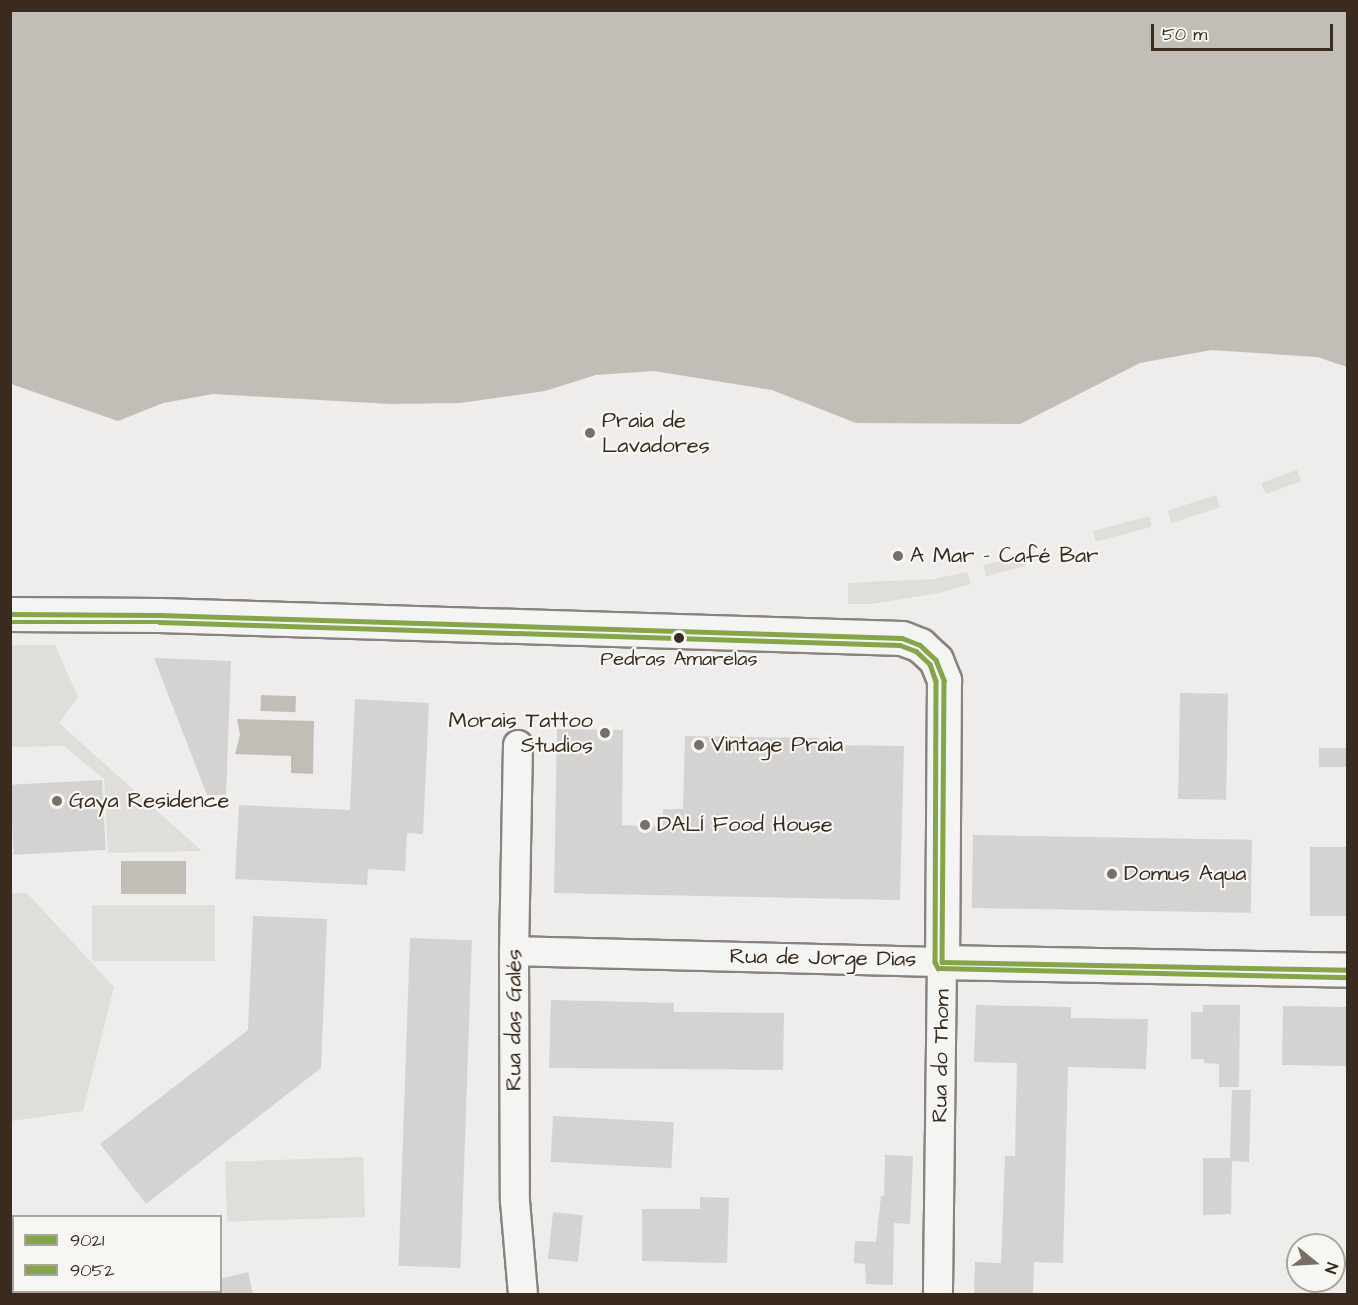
<!DOCTYPE html>
<meta charset="utf-8">
<style>
body{margin:0}
#map{position:relative;width:1358px;height:1305px;overflow:hidden;background:#eeedeb;font-family:"Architects Daughter",sans-serif}
div>[style]{position:absolute}
.built>*{inset:0;background:#e0deda;transform-origin:0 0}
.water>*{inset:0;background:#c2bdb7;transform-origin:0 0}
.building>*{inset:0;background:#d4d3d1;transform-origin:0 0}
.roads{filter:drop-shadow(2px 0 #87837f) drop-shadow(-2px 0 #87837f) drop-shadow(0 2px #87837f) drop-shadow(0 -2px #87837f)}
.minor>*{height:28px;margin:-14px;padding:0 14px;transform-origin:14px;border-radius:14px;background:#f4f4f2}
.secondary>*{height:33px;margin:-16.5px;padding:0 16.5px;transform-origin:16.5px;border-radius:16.5px;background:#f4f4f2}
.bus-1>*{height:4.5px;margin:-2.25px;padding:0 2.25px;transform-origin:2.25px;border-radius:2.25px;background:#85a54a}
.bus-2>*{height:4.5px;margin:-2.25px;padding:0 2.25px;transform-origin:2.25px;border-radius:2.25px;background:#85a54a}
.dots>*{width:16px;height:16px;translate:-50% -50%;box-sizing:border-box;border:3px solid #f6f6f2;border-radius:50%}
span{translate:-50% -50%;white-space:nowrap;text-align:center;line-height:1.15;-webkit-text-stroke:4.5px #f6f6f2;paint-order:stroke}
.bus-label{font-size:20px;color:#3b2a1e}
.poi-label{font-size:22px;color:#3b2a1e}
.left{translate:0 -50%;text-align:left}
.right{translate:-100% -50%;text-align:right}
.street-label{font-size:22px;color:#3b2a1e}
.frame{position:absolute;inset:0;border:12px solid #3b2a1e;pointer-events:none}
.legend{position:absolute;left:12px;top:1215px;width:210px;height:78px;box-sizing:border-box;background:#f6f6f2;border:2px solid #aba49d;margin:0;padding:8px 10px;list-style:none;font-size:18px;color:#3b2a1e}
.legend li{display:flex;align-items:center;gap:12px;height:30px}
.legend b{width:30px;border:2px solid #aba49d}
.north{position:absolute;left:1286px;top:1233px;width:60px;height:60px;box-sizing:border-box;background:#f6f6f2;border:2px solid #aba49d;border-radius:50%;rotate:108deg;font-size:16px;font-weight:700;line-height:24px;text-align:center;color:#3b2a1e}
.north::after{content:'';display:block;margin:auto;width:21px;height:27px;background:#7a6e66;clip-path:polygon(50% 0,100% 100%,50% 72%,0 100%)}
.scale{position:absolute;left:1151px;top:24px;width:182px;height:27px;box-sizing:border-box;border:3px solid #3b2a1e;border-top:0;padding-left:8px;font-size:18px;line-height:21px;white-space:nowrap;color:#3b2a1e;-webkit-text-stroke:4px #f6f6f2;paint-order:stroke}
</style>
<div id="map">
<div class="built">
<div style="left:1297px;top:470px;width:12px;height:38px;rotate:70deg"></div>
<div style="left:1216px;top:495px;width:13px;height:51px;rotate:72deg"></div>
<div style="left:1149px;top:516px;width:11px;height:58px;rotate:75deg"></div>
<div style="left:1023px;top:555px;width:11px;height:41px;rotate:75deg"></div>
<div style="clip-path:polygon(967px 572px,971px 584px,934px 594px,871px 604px,848px 604px,848px 583px,934px 579px)"></div>
<div style="clip-path:polygon(11px 645px,55px 645px,78px 697px,59px 723px,202px 851px,108px 853px,104px 779px,64px 746px,11px 747px)"></div>
<div style="clip-path:polygon(11px 893px,27px 893px,114px 987px,83px 1111px,11px 1121px)"></div>
<div style="left:92px;top:905px;width:123px;height:56px"></div>
<div style="left:363px;top:1157px;width:60px;height:138px;rotate:88deg"></div>
</div>
<div class="water">
<div style="clip-path:polygon(10px 11px,1347px 11px,1347px 367px,1317px 357px,1211px 350px,1140px 363px,1020px 424px,856px 423px,772px 390px,654px 371px,596px 375px,545px 391px,460px 403px,390px 404px,213px 394px,163px 403px,118px 421px,11px 384px)"></div>
<div style="left:261px;top:695px;width:35px;height:16px;rotate:2deg"></div>
<div style="clip-path:polygon(237px 719px,314px 721px,313px 774px,291px 773px,291px 756px,235px 754px,240px 735px)"></div>
<div style="left:121px;top:861px;width:65px;height:33px"></div>
</div>
<div class="building">
<div style="clip-path:polygon(154px 658px,231px 661px,226px 795px,207px 795px)"></div>
<div style="left:1180px;top:693px;width:48px;height:106px;rotate:1deg"></div>
<div style="clip-path:polygon(355px 699px,429px 703px,423px 834px,407px 833px,405px 871px,368px 869px,367px 885px,235px 879px,239px 805px,350px 810px)"></div>
<div style="clip-path:polygon(557px 729px,623px 730px,622px 825px,643px 826px,663px 826px,663px 809px,683px 809px,685px 736px,819px 738px,819px 745px,904px 746px,900px 900px,554px 893px)"></div>
<div style="left:1347px;top:748px;width:19px;height:28px;rotate:90deg"></div>
<div style="left:102px;top:780px;width:70px;height:92px;rotate:87deg"></div>
<div style="left:973px;top:835px;width:279px;height:73px;rotate:1deg"></div>
<div style="left:1310px;top:847px;width:37px;height:69px"></div>
<div style="clip-path:polygon(253px 916px,327px 919px,321px 1068px,146px 1204px,100px 1144px,248px 1030px)"></div>
<div style="left:410px;top:938px;width:62px;height:328px;rotate:2deg"></div>
<div style="clip-path:polygon(551px 1000px,674px 1003px,674px 1012px,784px 1013px,783px 1070px,549px 1068px)"></div>
<div style="clip-path:polygon(976px 1005px,1071px 1007px,1071px 1018px,1148px 1019px,1146px 1069px,1068px 1067px,1063px 1263px,1034px 1262px,1033px 1294px,974px 1294px,975px 1262px,1001px 1263px,1005px 1156px,1015px 1156px,1017px 1063px,974px 1062px)"></div>
<div style="clip-path:polygon(1203px 1005px,1240px 1005px,1239px 1087px,1219px 1087px,1219px 1064px,1204px 1063px,1204px 1059px,1191px 1059px,1191px 1012px,1203px 1012px)"></div>
<div style="left:1283px;top:1006px;width:64px;height:59px;rotate:1deg"></div>
<div style="clip-path:polygon(1232px 1090px,1251px 1090px,1249px 1162px,1232px 1161px,1231px 1214px,1203px 1215px,1203px 1158px,1230px 1158px)"></div>
<div style="left:553px;top:1116px;width:121px;height:46px;rotate:3deg"></div>
<div style="clip-path:polygon(885px 1155px,913px 1156px,910px 1224px,894px 1223px,893px 1285px,866px 1284px,865px 1264px,854px 1263px,855px 1241px,876px 1242px,881px 1196px,884px 1196px)"></div>
<div style="clip-path:polygon(700px 1197px,729px 1198px,727px 1263px,642px 1261px,642px 1209px,700px 1209px)"></div>
<div style="left:553px;top:1212px;width:30px;height:47px;rotate:6deg"></div>
<div style="clip-path:polygon(248px 1272px,253px 1294px,186px 1294px,186px 1292px,220px 1292px,220px 1279px)"></div>
</div>
<div class="roads">
<div class="minor">
<div style="left:518px;top:745px;width:206px;rotate:91.1deg"></div>
<div style="left:514px;top:951px;width:250px;rotate:89.8deg"></div>
<div style="left:515px;top:1201px;width:93px;rotate:85.1deg"></div>
<div style="left:514px;top:951px;width:428px;rotate:1.5deg"></div>
<div style="left:942px;top:962px;width:332px;rotate:90.7deg"></div>
</div>
<div class="secondary">
<div style="left:10px;top:614px;width:149px;rotate:0.4deg"></div>
<div style="left:159px;top:615px;width:743px;rotate:1.77deg"></div>
<div style="left:902px;top:638px;width:19px;rotate:21deg"></div>
<div style="left:920px;top:645px;width:22px;rotate:43deg"></div>
<div style="left:936px;top:660px;width:22px;rotate:68deg"></div>
<div style="left:944px;top:680px;width:282px;rotate:90.4deg"></div>
<div style="left:942px;top:962px;width:406px;rotate:1.1deg"></div>
</div>
</div>
<div class="bus-1">
<div style="left:10px;top:614px;width:149px;rotate:0.4deg"></div>
<div style="left:159px;top:615px;width:743px;rotate:1.77deg"></div>
<div style="left:902px;top:638px;width:19px;rotate:21deg"></div>
<div style="left:920px;top:645px;width:22px;rotate:43deg"></div>
<div style="left:936px;top:660px;width:22px;rotate:68deg"></div>
<div style="left:944px;top:680px;width:282px;rotate:90.4deg"></div>
<div style="left:942px;top:962px;width:406px;rotate:1.1deg"></div>
</div>
<div class="bus-2">
<div style="left:10px;top:622px;width:149px"></div>
<div style="left:159px;top:622px;width:741px;rotate:1.78deg"></div>
<div style="left:900px;top:645px;width:17px;rotate:21deg"></div>
<div style="left:916px;top:651px;width:19px;rotate:43deg"></div>
<div style="left:930px;top:664px;width:18px;rotate:71deg"></div>
<div style="left:936px;top:681px;width:281px;rotate:90.2deg"></div>
<div style="left:935px;top:962px;width:7px;rotate:63deg"></div>
<div style="left:938px;top:968px;width:410px;rotate:1.3deg"></div>
</div>
<div class="dots">
<div style="left:590px;top:433px;background:#7a6e66"></div>
<div style="left:898px;top:556px;background:#7a6e66"></div>
<div style="left:679px;top:638px;background:#3b2a1e"></div>
<div style="left:605px;top:733px;background:#7a6e66"></div>
<div style="left:699px;top:745px;background:#7a6e66"></div>
<div style="left:57px;top:801px;background:#7a6e66"></div>
<div style="left:645px;top:825px;background:#7a6e66"></div>
<div style="left:1112px;top:874px;background:#7a6e66"></div>
</div>
<div class="bus-label">
<span style="left:679px;top:659px">Pedras Amarelas</span>
</div>
<div class="poi-label">
<span class="left" style="left:602px;top:433px">Praia de<br>Lavadores</span>
<span class="left" style="left:910px;top:556px">A Mar - Café Bar</span>
<span class="right" style="left:593px;top:733px">Morais Tattoo<br>Studios</span>
<span class="left" style="left:711px;top:745px">Vintage Praia</span>
<span class="left" style="left:69px;top:801px">Gaya Residence</span>
<span class="left" style="left:657px;top:825px">DALÍ Food House</span>
<span class="left" style="left:1124px;top:874px">Domus Aqua</span>
</div>
<div class="street-label">
<span style="left:823px;top:958px;rotate:1deg">Rua de Jorge Dias</span>
<span style="left:514px;top:1020px;rotate:-90deg">Rua das Galés</span>
<span style="left:941px;top:1056px;rotate:-89deg">Rua do Thom</span>
</div>
<div class="frame"></div>
<ul class="legend">
<li><b style="height:8px;background:#85a54a"></b>9021</li>
<li><b style="height:8px;background:#85a54a"></b>9052</li>
</ul>
<div class="north">N</div>
<div class="scale">50 m</div>
</div>
